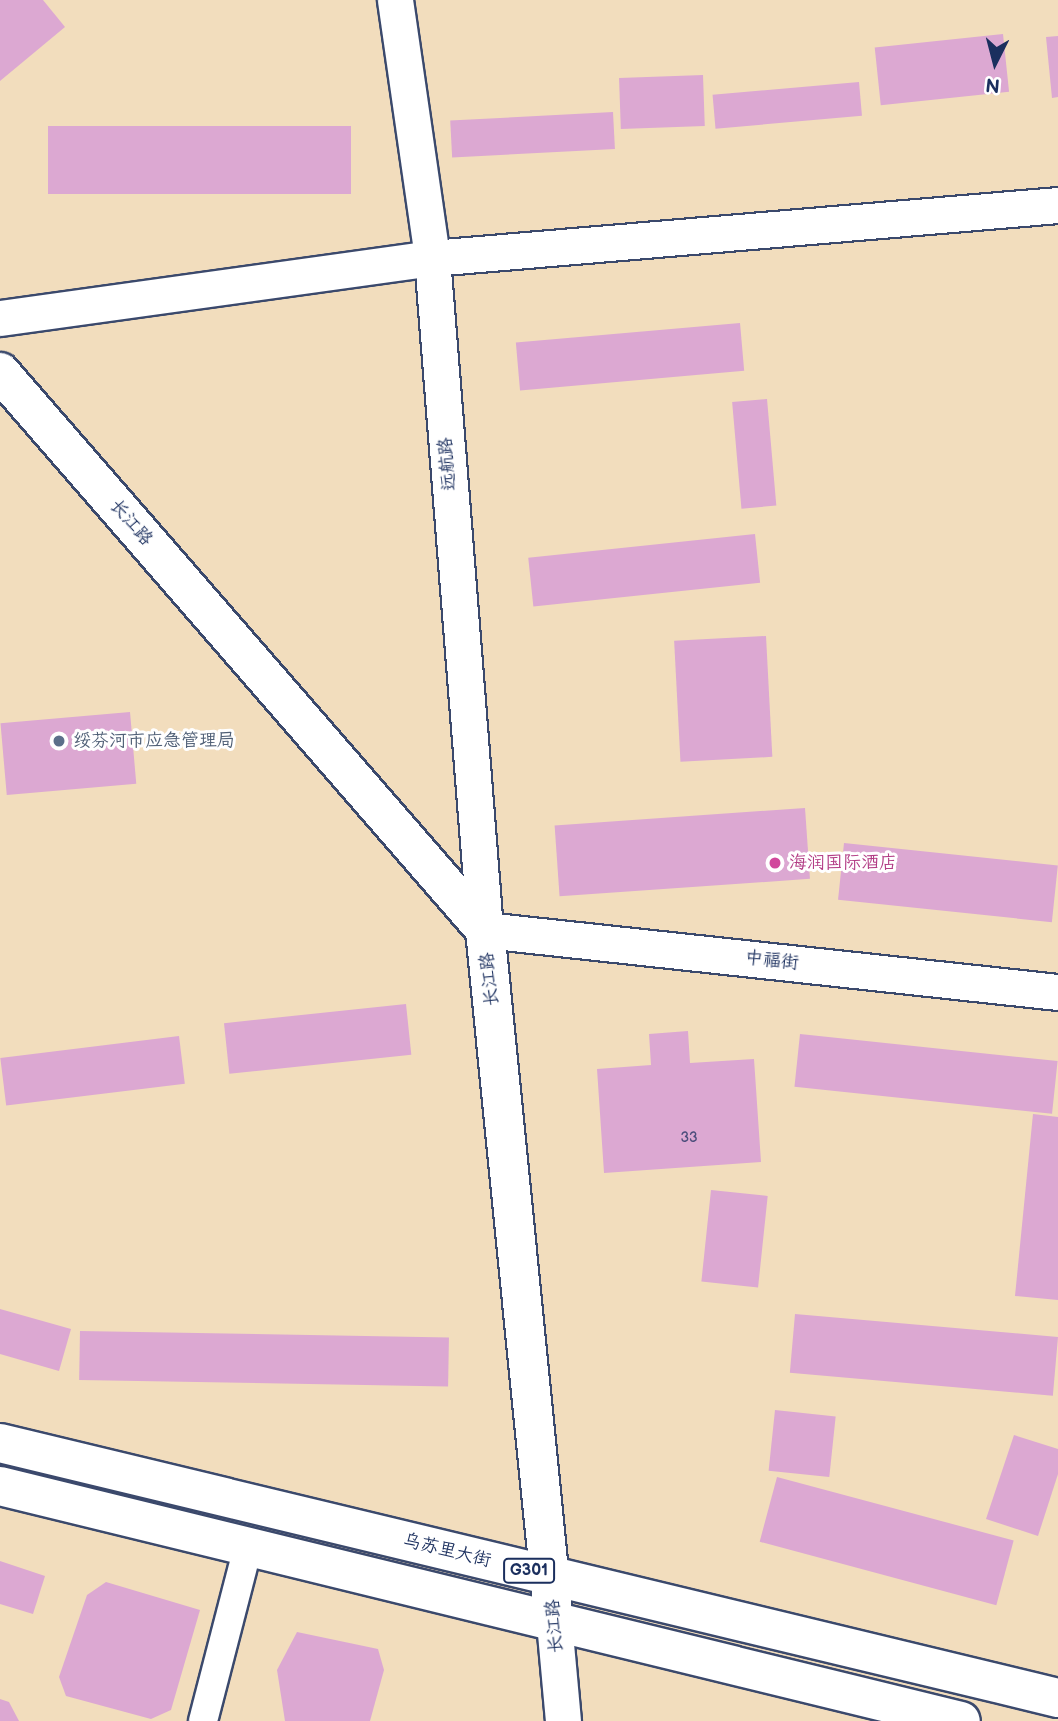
<!DOCTYPE html>
<meta charset="utf-8">
<style>
body{margin:0}
#map{position:relative;width:1058px;height:1721px;overflow:hidden;background:#f2ddbd;font-family:"Balsamiq Sans","LXGW WenKai TC",sans-serif}
div>[style]{position:absolute}
.building>*{inset:0;background:#dca8d2;transform-origin:0 0}
.roads{filter:drop-shadow(2px 0 #3b496c) drop-shadow(-2px 0 #3b496c) drop-shadow(0 2px #3b496c) drop-shadow(0 -2px #3b496c)}
.minor>*{height:28px;margin:-14px;padding:0 14px;transform-origin:14px;border-radius:14px;background:#fff}
.tertiary>*{height:35px;margin:-17.5px;padding:0 17.5px;transform-origin:17.5px;border-radius:17.5px;background:#fff}
.secondary>*{height:38px;margin:-19px;padding:0 19px;transform-origin:19px;border-radius:19px;background:#fff}
.trunk>*{height:38px;margin:-19px;padding:0 19px;transform-origin:19px;border-radius:19px;background:#fff}
.dots>*{width:19px;height:19px;translate:-50% -50%;box-sizing:border-box;border:4px solid #fff;border-radius:50%}
span{translate:-50% -50%;white-space:nowrap;text-align:center;line-height:1.15;-webkit-text-stroke:6px #fff;paint-order:stroke}
.number-label{font-size:14px;color:#4b4d7b}
.number-label span{-webkit-text-stroke-width:0}
.shield-label span{padding:2px 5px;background:#fff;border:2px solid;border-radius:5px;-webkit-text-stroke-width:0}
.shield-label{font-size:16px;color:#1b2f5e;font-weight:700}
.street-label{font-size:18px;color:#1b2f5e}
.service-label{font-size:18px;color:#4e5e75}
.left{translate:0 -50%;text-align:left}
.hotel-label{font-size:18px;color:#b23c85}
.north{position:absolute;left:960px;top:28px;width:70px;height:70px;-webkit-text-stroke:5px #fff;paint-order:stroke;rotate:186deg;font-size:19px;font-weight:700;line-height:28px;text-align:center;color:#1b2f5e}
.north::after{content:'';display:block;margin:auto;width:24px;height:32px;background:#1b2f5e;clip-path:polygon(50% 0,100% 100%,50% 72%,0 100%)}
</style>
<div id="map">
<div class="building">
<div style="clip-path:polygon(0 0,43px 0,65px 27px,0 81px)"></div>
<div style="left:1003px;top:34px;width:58px;height:129px;rotate:84deg"></div>
<div style="clip-path:polygon(1058px 36px,1058px 97px,1052px 98px,1046px 37px)"></div>
<div style="left:703px;top:75px;width:51px;height:84px;rotate:88deg"></div>
<div style="left:859px;top:82px;width:34px;height:147px;rotate:85deg"></div>
<div style="left:613px;top:112px;width:37px;height:163px;rotate:87deg"></div>
<div style="left:351px;top:126px;width:68px;height:303px;rotate:90deg"></div>
<div style="left:740px;top:323px;width:48px;height:225px;rotate:85deg"></div>
<div style="left:767px;top:399px;width:107px;height:35px;rotate:85deg"></div>
<div style="left:755px;top:534px;width:49px;height:228px;rotate:84deg"></div>
<div style="left:766px;top:636px;width:121px;height:92px;rotate:87deg"></div>
<div style="left:130px;top:712px;width:72px;height:130px;rotate:85deg"></div>
<div style="left:805px;top:808px;width:71px;height:251px;rotate:86deg"></div>
<div style="left:844px;top:843px;width:215px;height:57px;rotate:6deg"></div>
<div style="left:406px;top:1004px;width:51px;height:183px;rotate:84deg"></div>
<div style="clip-path:polygon(688px 1031px,690px 1063px,754px 1059px,761px 1162px,604px 1173px,597px 1069px,651px 1065px,649px 1034px)"></div>
<div style="left:800px;top:1034px;width:259px;height:53px;rotate:6deg"></div>
<div style="left:179px;top:1036px;width:48px;height:180px;rotate:83deg"></div>
<div style="clip-path:polygon(1033px 1114px,1058px 1117px,1058px 1300px,1015px 1296px)"></div>
<div style="left:711px;top:1190px;width:57px;height:92px;rotate:6deg"></div>
<div style="clip-path:polygon(0 1309px,71px 1329px,59px 1371px,0 1354px)"></div>
<div style="left:795px;top:1314px;width:264px;height:59px;rotate:5deg"></div>
<div style="left:80px;top:1331px;width:369px;height:49px;rotate:1deg"></div>
<div style="left:775px;top:1410px;width:61px;height:61px;rotate:6deg"></div>
<div style="clip-path:polygon(1014px 1435px,1058px 1449px,1058px 1474px,1038px 1536px,986px 1519px)"></div>
<div style="left:777px;top:1477px;width:245px;height:67px;rotate:15deg"></div>
<div style="clip-path:polygon(0 1561px,45px 1576px,33px 1614px,0 1604px)"></div>
<div style="clip-path:polygon(106px 1582px,200px 1610px,171px 1710px,151px 1719px,66px 1696px,59px 1677px,87px 1595px)"></div>
<div style="clip-path:polygon(297px 1632px,378px 1649px,384px 1670px,370px 1721px,285px 1721px,277px 1670px)"></div>
<div style="clip-path:polygon(0 1699px,9px 1702px,19px 1721px,0 1721px)"></div>
</div>
<div class="roads">
<div class="minor">
<div style="left:203px;top:1721px;width:180px;rotate:-75.5deg"></div>
</div>
<div class="tertiary">
<div style="left:395px;top:0;width:261px;rotate:81.8deg"></div>
<div style="left:432px;top:258px;width:674px;rotate:85.49deg"></div>
<div style="left:485px;top:930px;width:576px;rotate:6.18deg"></div>
<div style="left:0;top:318px;width:436px;rotate:-7.9deg"></div>
<div style="left:432px;top:258px;width:628px;rotate:-4.84deg"></div>
<div style="left:554px;top:1622px;width:99px;rotate:84.8deg"></div>
</div>
<div class="secondary">
<div style="left:0;top:372px;width:739px;rotate:49deg"></div>
<div style="left:485px;top:930px;width:695px;rotate:84.31deg"></div>
</div>
<div class="trunk">
<div style="left:0;top:1443px;width:1088px;rotate:13.55deg"></div>
<div style="left:0;top:1486px;width:989px;rotate:13.74deg"></div>
</div>
</div>
<div class="dots">
<div style="left:59px;top:741px;background:#5c6f8a"></div>
<div style="left:775px;top:863px;background:#d1479c"></div>
</div>
<div class="number-label">
<span style="left:689px;top:1138px">33</span>
</div>
<div class="shield-label">
<span style="left:529px;top:1571px">G301</span>
</div>
<div class="street-label">
<span style="left:448px;top:464px;rotate:-95deg">远航路</span>
<span style="left:131px;top:523px;rotate:49deg">长江路</span>
<span style="left:772px;top:961px;rotate:6deg">中福街</span>
<span style="left:490px;top:979px;rotate:-96deg">长江路</span>
<span style="left:447px;top:1551px;rotate:14deg">乌苏里大街</span>
<span style="left:555px;top:1626px;rotate:-94deg">长江路</span>
</div>
<div class="service-label">
<span class="left" style="left:73px;top:741px">绥芬河市应急管理局</span>
</div>
<div class="hotel-label">
<span class="left" style="left:789px;top:863px">海润国际酒店</span>
</div>
<div class="north">N</div>
</div>
